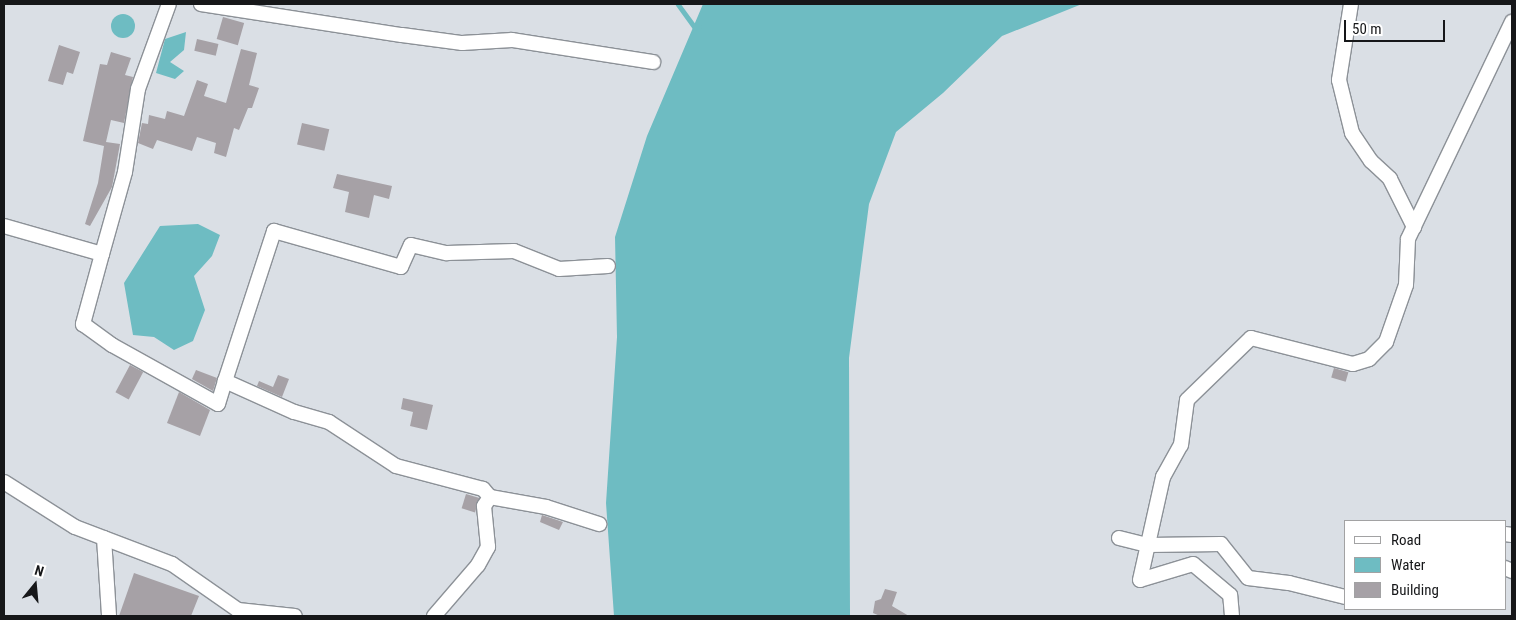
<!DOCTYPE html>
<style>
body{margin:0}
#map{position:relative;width:1516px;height:620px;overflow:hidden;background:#dadfe5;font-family:"Roboto Condensed",sans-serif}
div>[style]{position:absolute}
.water>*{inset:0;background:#6ebcc2}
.round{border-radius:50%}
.stream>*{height:4.5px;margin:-2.25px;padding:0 2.25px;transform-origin:2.25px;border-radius:2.25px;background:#6ebcc2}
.building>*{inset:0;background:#a6a1a6;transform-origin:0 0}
.roads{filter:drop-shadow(1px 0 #8c9197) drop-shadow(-1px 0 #8c9197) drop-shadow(0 1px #8c9197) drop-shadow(0 -1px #8c9197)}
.minor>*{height:14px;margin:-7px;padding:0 7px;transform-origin:7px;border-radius:7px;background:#fff}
span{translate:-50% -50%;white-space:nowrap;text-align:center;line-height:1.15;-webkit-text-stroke:4px #fff;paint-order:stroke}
.frame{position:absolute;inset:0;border:5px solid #161719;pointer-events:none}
.legend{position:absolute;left:1344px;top:520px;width:162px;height:90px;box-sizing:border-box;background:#fff;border:1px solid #a2a2a3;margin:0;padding:6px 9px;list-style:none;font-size:15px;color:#161719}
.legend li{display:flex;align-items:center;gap:10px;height:25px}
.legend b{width:25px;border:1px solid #a2a2a3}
.north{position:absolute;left:10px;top:560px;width:50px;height:50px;-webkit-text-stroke:4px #fff;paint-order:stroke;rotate:17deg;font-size:14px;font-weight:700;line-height:20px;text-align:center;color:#161719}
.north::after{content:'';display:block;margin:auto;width:18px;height:22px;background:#161719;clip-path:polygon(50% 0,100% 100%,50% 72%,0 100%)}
.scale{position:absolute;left:1344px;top:20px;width:101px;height:22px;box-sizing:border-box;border:2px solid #161719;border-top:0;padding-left:6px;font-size:15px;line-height:18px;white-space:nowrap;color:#161719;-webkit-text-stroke:4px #fff;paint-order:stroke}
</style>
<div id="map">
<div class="water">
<div style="clip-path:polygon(703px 4px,1082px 4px,1002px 36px,943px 93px,896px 132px,869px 204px,849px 358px,850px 616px,614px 616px,606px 503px,617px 337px,615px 237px,647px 136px)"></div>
<div class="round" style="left:111px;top:14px;width:24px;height:24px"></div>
<div style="clip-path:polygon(186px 32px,184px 50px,170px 62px,184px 71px,175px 79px,156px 73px,165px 39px)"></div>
<div style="clip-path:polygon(198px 224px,220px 235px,212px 256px,194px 276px,205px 310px,193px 341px,174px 350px,154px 337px,133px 335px,124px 283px,160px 226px)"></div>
</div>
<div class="stream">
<div style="left:678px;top:4px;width:29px;rotate:54deg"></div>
<div style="left:695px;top:27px;width:5px"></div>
</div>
<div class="building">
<div style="left:223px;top:17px;width:22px;height:23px;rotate:16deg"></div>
<div style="left:197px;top:39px;width:22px;height:12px;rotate:13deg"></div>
<div style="clip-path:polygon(59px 45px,80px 52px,73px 74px,67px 72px,63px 85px,48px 81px)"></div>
<div style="clip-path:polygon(241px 49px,257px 53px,249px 85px,259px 88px,252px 108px,248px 108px,239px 130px,234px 128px,226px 157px,214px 153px,216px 143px,197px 137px,192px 151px,157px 140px,153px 149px,138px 143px,142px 123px,148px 124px,149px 115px,165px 119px,167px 111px,184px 116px,197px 80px,208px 84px,204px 96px,226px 103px)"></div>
<div style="clip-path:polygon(111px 52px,131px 58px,125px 75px,133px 77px,124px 123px,111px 120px,106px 142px,120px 144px,112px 187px,90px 226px,85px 224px,98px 183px,104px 146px,83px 141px,100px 64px,107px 65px)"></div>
<div style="left:302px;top:123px;width:28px;height:22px;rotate:13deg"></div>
<div style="clip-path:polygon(337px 174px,392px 186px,389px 199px,374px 195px,369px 218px,345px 212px,349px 192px,333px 188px)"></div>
<div style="left:130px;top:365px;width:15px;height:31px;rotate:28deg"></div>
<div style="left:1334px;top:368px;width:15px;height:10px;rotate:16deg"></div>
<div style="clip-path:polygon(196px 370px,217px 378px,213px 391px,192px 379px)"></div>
<div style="clip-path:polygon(278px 375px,289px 379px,282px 397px,257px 386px,259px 381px,273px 387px)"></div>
<div style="clip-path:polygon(179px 392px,210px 410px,200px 436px,167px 423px)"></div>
<div style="clip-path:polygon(403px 398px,433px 405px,427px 430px,410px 426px,413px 412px,401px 409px)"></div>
<div style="left:466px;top:494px;width:14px;height:15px;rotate:17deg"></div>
<div style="clip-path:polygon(542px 515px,563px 522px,559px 530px,540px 522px)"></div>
<div style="clip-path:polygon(134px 573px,199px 596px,191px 616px,119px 616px)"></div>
<div style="clip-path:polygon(885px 589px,897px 592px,892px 606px,909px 616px,880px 616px,873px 613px,875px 601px,881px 599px)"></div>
</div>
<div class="roads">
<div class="minor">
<div style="left:201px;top:4px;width:203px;rotate:8.8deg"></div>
<div style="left:402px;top:35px;width:61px;rotate:7.6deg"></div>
<div style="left:462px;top:43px;width:50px;rotate:-3.4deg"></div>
<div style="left:512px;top:40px;width:143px;rotate:8.9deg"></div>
<div style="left:1351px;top:4px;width:77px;rotate:99deg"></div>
<div style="left:1339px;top:80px;width:55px;rotate:76.2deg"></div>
<div style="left:1352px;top:133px;width:34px;rotate:56deg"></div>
<div style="left:1371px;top:161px;width:26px;rotate:43deg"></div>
<div style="left:1390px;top:179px;width:54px;rotate:63.4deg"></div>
<div style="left:4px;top:226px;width:102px;rotate:15.9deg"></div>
<div style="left:102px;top:254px;width:73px;rotate:105.2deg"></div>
<div style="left:83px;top:324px;width:36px;rotate:36deg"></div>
<div style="left:112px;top:345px;width:121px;rotate:29.1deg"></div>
<div style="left:218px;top:404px;width:24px;rotate:-73deg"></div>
<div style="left:102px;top:254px;width:85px;rotate:-74.3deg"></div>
<div style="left:125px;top:172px;width:84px;rotate:-81.1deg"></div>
<div style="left:138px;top:89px;width:90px;rotate:-70deg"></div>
<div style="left:4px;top:482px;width:84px;rotate:32.4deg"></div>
<div style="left:75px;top:527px;width:104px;rotate:20.9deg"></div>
<div style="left:172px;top:564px;width:80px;rotate:34.9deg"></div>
<div style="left:238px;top:610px;width:57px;rotate:6deg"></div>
<div style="left:490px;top:497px;width:11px;rotate:-131deg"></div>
<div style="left:483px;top:489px;width:90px;rotate:-165.2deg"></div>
<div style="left:396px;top:466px;width:80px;rotate:-146.7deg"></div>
<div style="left:329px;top:422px;width:36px;rotate:-164deg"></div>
<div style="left:294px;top:412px;width:76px;rotate:-155.8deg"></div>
<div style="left:225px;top:381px;width:158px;rotate:-71.9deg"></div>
<div style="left:274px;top:231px;width:132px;rotate:15.8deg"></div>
<div style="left:401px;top:267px;width:24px;rotate:-66deg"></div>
<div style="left:411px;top:245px;width:37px;rotate:13deg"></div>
<div style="left:447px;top:253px;width:67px;rotate:-1.7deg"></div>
<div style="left:514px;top:251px;width:48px;rotate:21.8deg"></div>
<div style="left:559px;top:269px;width:49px;rotate:-3.5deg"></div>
<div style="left:1505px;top:534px;width:7px;rotate:8deg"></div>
<div style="left:104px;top:538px;width:78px;rotate:86.3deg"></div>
<div style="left:1119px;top:538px;width:30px;rotate:14deg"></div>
<div style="left:1148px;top:545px;width:73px;rotate:-0.8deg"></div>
<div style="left:1221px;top:544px;width:43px;rotate:51.5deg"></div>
<div style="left:1248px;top:578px;width:41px;rotate:7deg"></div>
<div style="left:1289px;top:583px;width:58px;rotate:14deg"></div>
<div style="left:1505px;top:568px;width:8px;rotate:23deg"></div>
<div style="left:434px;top:616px;width:67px;rotate:-49.2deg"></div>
<div style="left:478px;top:565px;width:21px;rotate:-61deg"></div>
<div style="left:488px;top:547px;width:41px;rotate:-95.6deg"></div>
<div style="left:484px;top:506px;width:11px;rotate:-56deg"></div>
<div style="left:490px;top:497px;width:57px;rotate:10.1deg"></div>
<div style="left:546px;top:507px;width:56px;rotate:17.8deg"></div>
<div style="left:1232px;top:616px;width:21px;rotate:-95deg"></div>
<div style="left:1230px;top:595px;width:48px;rotate:-140deg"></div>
<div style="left:1193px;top:564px;width:55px;rotate:163.2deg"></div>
<div style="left:1140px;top:580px;width:106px;rotate:-77.4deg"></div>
<div style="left:1163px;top:477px;width:37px;rotate:-61deg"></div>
<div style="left:1181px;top:445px;width:45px;rotate:-82.4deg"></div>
<div style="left:1187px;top:400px;width:89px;rotate:-44.1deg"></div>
<div style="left:1251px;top:338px;width:105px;rotate:14.3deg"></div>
<div style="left:1353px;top:364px;width:17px;rotate:-17deg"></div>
<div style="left:1369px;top:359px;width:24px;rotate:-45deg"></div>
<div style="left:1386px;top:342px;width:60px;rotate:-70.7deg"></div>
<div style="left:1406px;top:285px;width:46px;rotate:-87.5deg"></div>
<div style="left:1408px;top:239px;width:241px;rotate:-64.4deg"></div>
</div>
</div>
<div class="frame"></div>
<ul class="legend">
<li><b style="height:6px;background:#fff"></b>Road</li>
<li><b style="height:14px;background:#6ebcc2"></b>Water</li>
<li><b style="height:14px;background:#a6a1a6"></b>Building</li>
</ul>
<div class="north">N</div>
<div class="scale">50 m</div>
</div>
